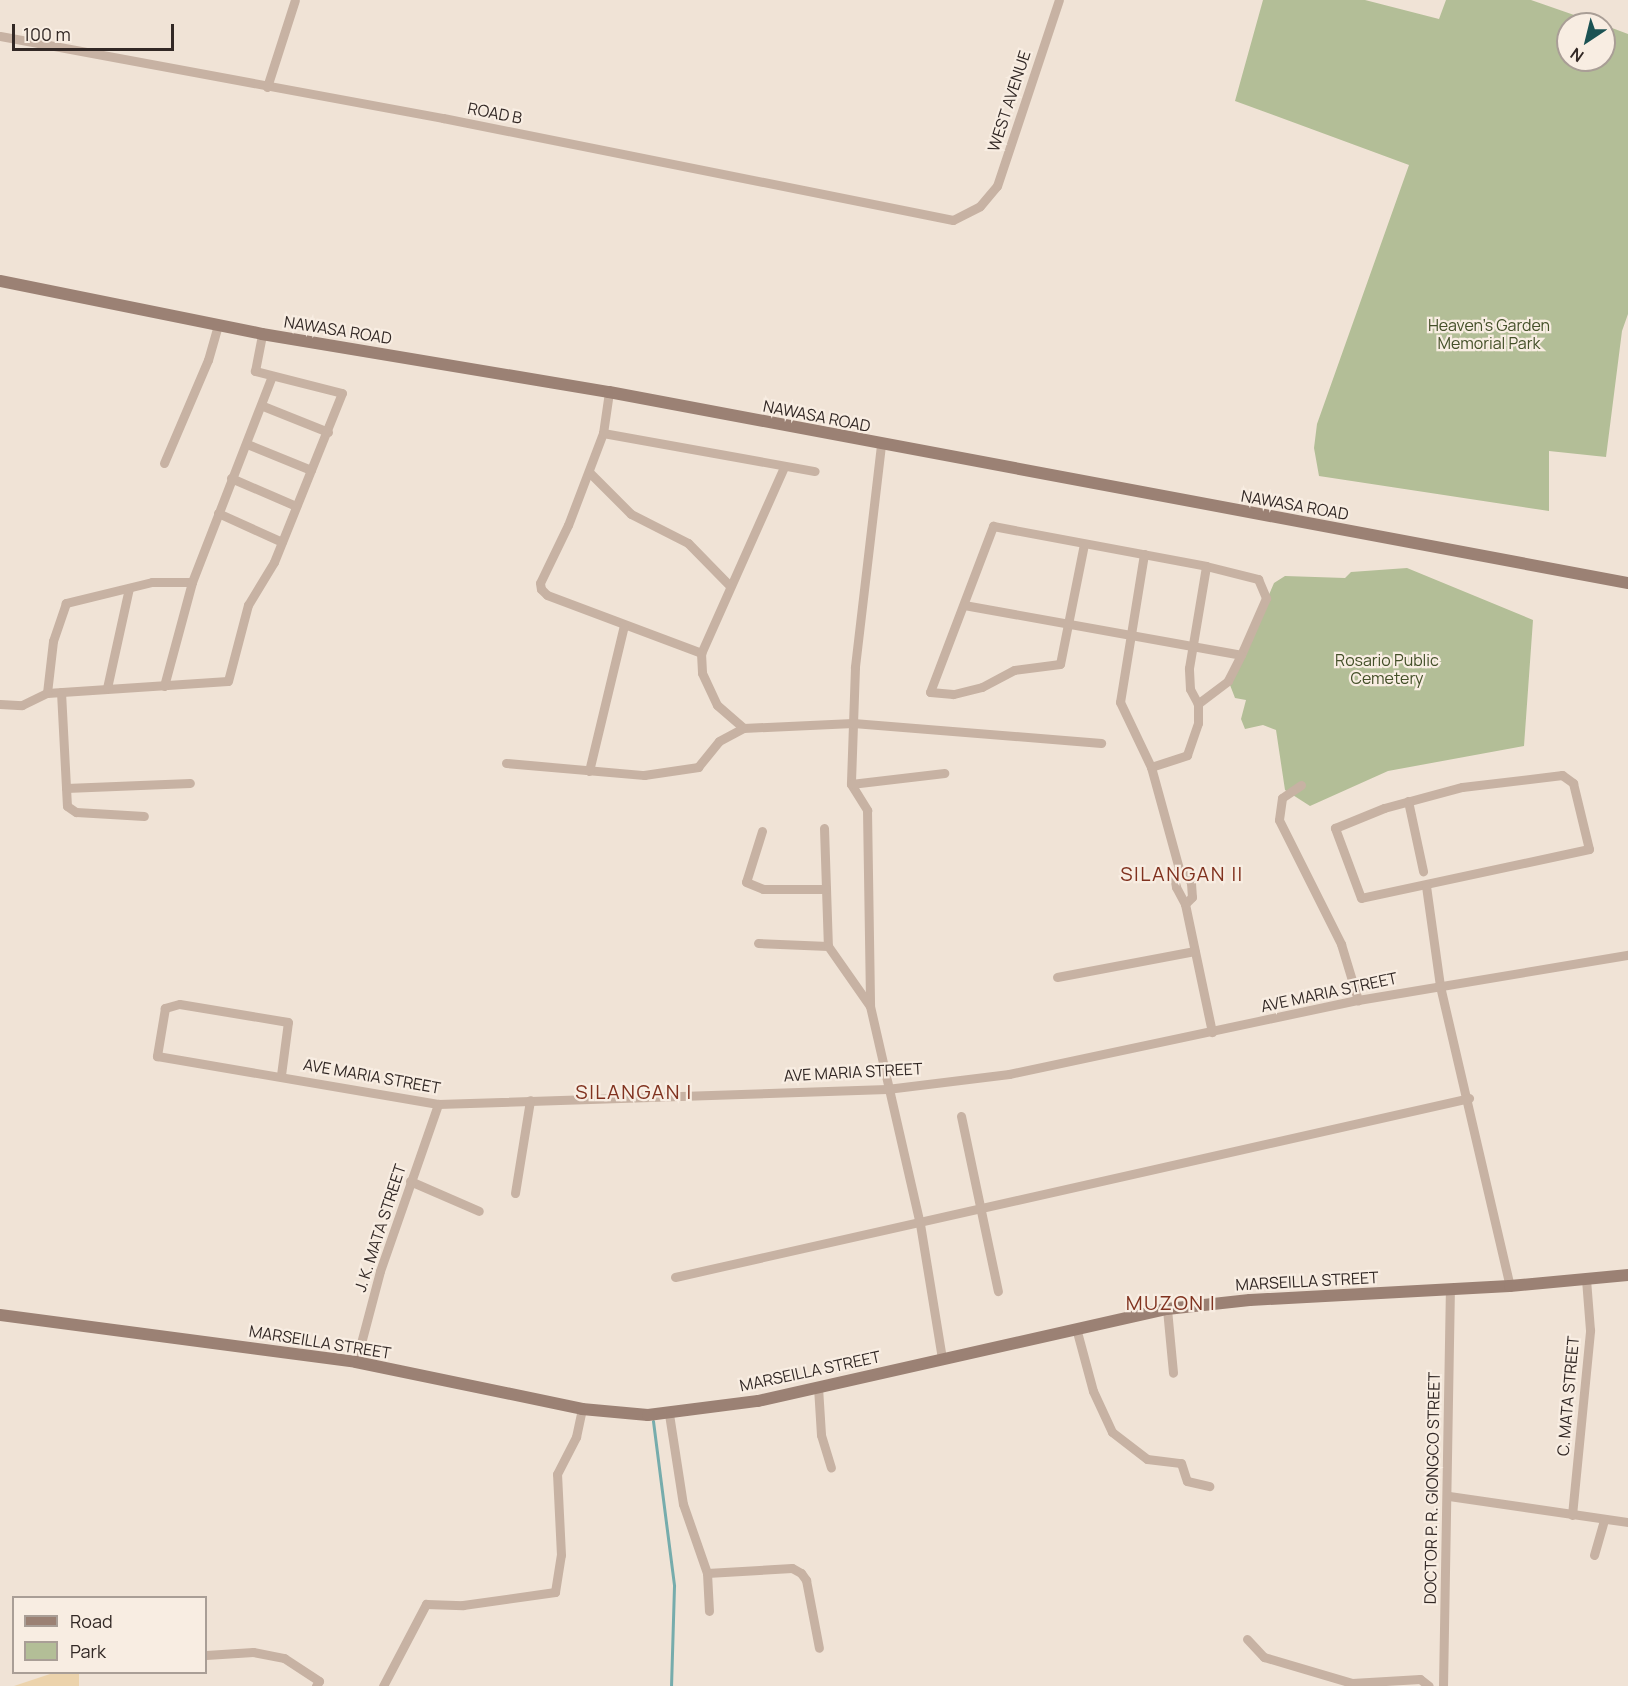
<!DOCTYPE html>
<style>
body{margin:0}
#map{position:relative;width:1628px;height:1686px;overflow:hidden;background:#f0e3d6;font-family:Manrope,sans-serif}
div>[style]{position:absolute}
.green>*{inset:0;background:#b3be97}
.sand>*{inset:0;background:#ecd3ac}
.stream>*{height:3px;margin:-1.5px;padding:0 1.5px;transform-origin:1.5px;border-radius:1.5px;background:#76acac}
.street>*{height:9px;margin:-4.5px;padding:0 4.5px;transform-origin:4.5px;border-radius:4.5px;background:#c7b2a3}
.secondary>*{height:12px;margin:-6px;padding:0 6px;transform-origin:6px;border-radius:6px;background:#9b8174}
span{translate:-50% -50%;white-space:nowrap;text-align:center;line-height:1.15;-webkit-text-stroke:4.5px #f8ede2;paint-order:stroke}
.street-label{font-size:16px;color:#322825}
.park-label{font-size:16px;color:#445029}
.quarter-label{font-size:20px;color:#80321f;letter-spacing:1.5px}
.legend{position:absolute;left:12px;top:1596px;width:195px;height:78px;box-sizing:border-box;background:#f8ede2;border:2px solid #a99e96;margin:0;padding:8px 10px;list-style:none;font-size:18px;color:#322825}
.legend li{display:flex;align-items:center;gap:12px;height:30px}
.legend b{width:30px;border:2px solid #a99e96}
.north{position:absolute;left:1556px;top:12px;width:60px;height:60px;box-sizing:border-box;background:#f8ede2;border:2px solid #a99e96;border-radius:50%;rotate:215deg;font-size:16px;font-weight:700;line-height:24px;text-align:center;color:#322825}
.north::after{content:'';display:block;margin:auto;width:21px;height:27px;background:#1b5253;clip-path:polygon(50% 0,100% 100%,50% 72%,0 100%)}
.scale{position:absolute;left:12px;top:24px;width:162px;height:27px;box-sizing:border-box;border:3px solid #322825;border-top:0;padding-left:8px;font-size:18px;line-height:21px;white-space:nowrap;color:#322825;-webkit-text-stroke:4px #f8ede2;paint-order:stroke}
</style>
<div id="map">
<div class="green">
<div style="clip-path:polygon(1263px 0,1365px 0,1439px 19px,1446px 0,1531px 0,1600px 24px,1568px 24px,1568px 60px,1604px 60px,1604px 25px,1628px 34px,1628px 314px,1622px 331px,1606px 457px,1549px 451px,1549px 511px,1319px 476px,1314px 448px,1317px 424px,1409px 165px,1235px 101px)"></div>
<div style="clip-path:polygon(1407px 568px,1533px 620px,1524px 746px,1388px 771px,1310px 806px,1285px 790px,1276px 730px,1263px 725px,1245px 729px,1241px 719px,1246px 700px,1235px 698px,1230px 685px,1274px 583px,1285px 576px,1345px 578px,1351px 572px)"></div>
</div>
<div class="sand">
<div style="clip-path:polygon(53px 1673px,79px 1673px,79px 1686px,14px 1686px)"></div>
</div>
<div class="stream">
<div style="left:653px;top:1421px;width:166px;rotate:82.7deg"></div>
<div style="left:674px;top:1586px;width:100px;rotate:91.7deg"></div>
</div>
<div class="street">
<div style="left:0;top:36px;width:451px;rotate:10.5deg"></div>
<div style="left:443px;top:118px;width:520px;rotate:11.31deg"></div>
<div style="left:953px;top:220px;width:30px;rotate:-27deg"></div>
<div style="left:980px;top:206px;width:26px;rotate:-50deg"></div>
<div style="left:997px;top:186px;width:196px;rotate:-71.6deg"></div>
<div style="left:267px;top:87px;width:91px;rotate:-72.2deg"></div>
<div style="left:609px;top:392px;width:41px;rotate:98.3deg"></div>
<div style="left:603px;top:433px;width:98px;rotate:110.8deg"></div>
<div style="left:568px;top:525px;width:64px;rotate:115.8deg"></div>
<div style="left:540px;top:583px;width:6px;rotate:81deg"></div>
<div style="left:541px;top:589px;width:8px;rotate:45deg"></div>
<div style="left:547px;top:595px;width:165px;rotate:20.6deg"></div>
<div style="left:263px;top:406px;width:70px;rotate:21.8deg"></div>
<div style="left:603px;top:433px;width:215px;rotate:10.2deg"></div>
<div style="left:247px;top:444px;width:69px;rotate:22.1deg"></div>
<div style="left:881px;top:445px;width:224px;rotate:96.7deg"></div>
<div style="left:855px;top:667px;width:117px;rotate:92deg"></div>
<div style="left:851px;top:784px;width:31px;rotate:58deg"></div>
<div style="left:867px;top:810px;width:196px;rotate:89.1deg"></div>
<div style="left:870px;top:1006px;width:224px;rotate:77.1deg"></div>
<div style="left:920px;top:1224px;width:137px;rotate:80.7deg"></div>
<div style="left:164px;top:463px;width:112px;rotate:-66.9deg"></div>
<div style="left:208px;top:360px;width:35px;rotate:-74deg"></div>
<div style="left:784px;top:467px;width:204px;rotate:114deg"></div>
<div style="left:701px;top:653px;width:20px;rotate:87deg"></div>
<div style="left:702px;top:673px;width:35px;rotate:65deg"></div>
<div style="left:717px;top:705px;width:35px;rotate:41deg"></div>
<div style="left:743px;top:728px;width:110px;rotate:-2.6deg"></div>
<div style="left:853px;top:723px;width:249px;rotate:4.6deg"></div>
<div style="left:589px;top:472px;width:59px;rotate:45deg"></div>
<div style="left:631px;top:514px;width:64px;rotate:27deg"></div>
<div style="left:688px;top:543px;width:59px;rotate:45.7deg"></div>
<div style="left:231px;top:478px;width:71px;rotate:23.3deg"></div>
<div style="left:218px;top:513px;width:70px;rotate:24.4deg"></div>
<div style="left:1084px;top:544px;width:122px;rotate:101.3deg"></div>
<div style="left:1060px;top:664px;width:46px;rotate:172.6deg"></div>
<div style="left:1014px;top:670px;width:36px;rotate:152deg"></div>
<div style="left:982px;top:687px;width:30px;rotate:166deg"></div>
<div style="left:953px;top:694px;width:23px;rotate:-175deg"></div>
<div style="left:930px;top:692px;width:178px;rotate:-69.2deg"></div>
<div style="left:993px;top:526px;width:217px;rotate:10.6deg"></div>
<div style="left:1206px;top:566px;width:54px;rotate:14deg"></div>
<div style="left:1258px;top:579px;width:21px;rotate:67deg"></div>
<div style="left:1266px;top:598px;width:62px;rotate:113.7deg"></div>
<div style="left:1241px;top:655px;width:29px;rotate:117deg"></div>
<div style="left:1228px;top:681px;width:38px;rotate:143deg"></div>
<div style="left:1144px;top:554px;width:150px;rotate:99.2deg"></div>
<div style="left:1120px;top:702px;width:72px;rotate:64.5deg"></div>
<div style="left:1151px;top:767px;width:38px;rotate:-18deg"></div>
<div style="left:1187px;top:755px;width:34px;rotate:-71deg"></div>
<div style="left:1198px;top:723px;width:19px;rotate:-90deg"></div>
<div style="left:1198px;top:704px;width:17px;rotate:-118deg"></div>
<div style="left:1190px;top:689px;width:21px;rotate:-93deg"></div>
<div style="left:1189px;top:668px;width:103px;rotate:-80.5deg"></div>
<div style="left:192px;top:582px;width:40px;rotate:180deg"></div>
<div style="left:152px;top:582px;width:89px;rotate:166.3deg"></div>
<div style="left:66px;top:603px;width:40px;rotate:108.9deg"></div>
<div style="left:53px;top:641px;width:52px;rotate:96.6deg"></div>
<div style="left:47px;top:693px;width:181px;rotate:-3.8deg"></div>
<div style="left:228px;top:681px;width:79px;rotate:-75.3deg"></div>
<div style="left:248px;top:605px;width:50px;rotate:-58.8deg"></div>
<div style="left:274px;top:562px;width:182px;rotate:-68.1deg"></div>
<div style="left:342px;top:393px;width:90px;rotate:-165.8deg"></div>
<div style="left:255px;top:371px;width:38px;rotate:-79deg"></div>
<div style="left:964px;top:605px;width:281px;rotate:10.2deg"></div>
<div style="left:164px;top:686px;width:108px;rotate:-74.9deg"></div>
<div style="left:192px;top:582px;width:219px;rotate:-68.8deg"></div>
<div style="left:107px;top:688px;width:102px;rotate:-77.6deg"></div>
<div style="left:61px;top:692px;width:114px;rotate:87deg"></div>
<div style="left:67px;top:806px;width:11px;rotate:34deg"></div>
<div style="left:76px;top:812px;width:68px;rotate:3.4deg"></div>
<div style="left:0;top:704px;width:22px;rotate:3deg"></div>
<div style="left:22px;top:705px;width:28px;rotate:-26deg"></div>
<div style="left:506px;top:763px;width:139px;rotate:5deg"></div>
<div style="left:644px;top:775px;width:55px;rotate:-8.4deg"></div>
<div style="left:698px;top:767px;width:33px;rotate:-51deg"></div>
<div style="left:719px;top:741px;width:27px;rotate:-28deg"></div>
<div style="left:1151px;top:767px;width:106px;rotate:74.6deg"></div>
<div style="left:589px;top:771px;width:150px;rotate:-76.5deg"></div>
<div style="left:1562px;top:775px;width:14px;rotate:36deg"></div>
<div style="left:1573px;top:783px;width:68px;rotate:76.4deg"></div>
<div style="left:1589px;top:849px;width:233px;rotate:167.9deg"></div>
<div style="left:1361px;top:898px;width:75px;rotate:-110.4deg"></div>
<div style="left:1335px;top:828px;width:53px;rotate:-22.2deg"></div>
<div style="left:1384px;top:808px;width:81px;rotate:-15.1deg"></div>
<div style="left:1462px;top:787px;width:101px;rotate:-6.8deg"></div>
<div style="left:851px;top:784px;width:94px;rotate:-6.7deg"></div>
<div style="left:1301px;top:785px;width:23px;rotate:146deg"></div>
<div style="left:1282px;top:798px;width:22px;rotate:98deg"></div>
<div style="left:1279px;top:820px;width:139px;rotate:63.4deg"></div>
<div style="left:1341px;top:944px;width:59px;rotate:73.1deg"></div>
<div style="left:66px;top:788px;width:124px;rotate:-2.3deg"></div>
<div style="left:1408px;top:801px;width:72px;rotate:77.9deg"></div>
<div style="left:824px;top:828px;width:118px;rotate:88.1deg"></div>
<div style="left:762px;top:831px;width:53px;rotate:107.4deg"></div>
<div style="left:746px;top:882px;width:18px;rotate:22deg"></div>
<div style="left:763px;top:889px;width:63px"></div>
<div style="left:1179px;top:869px;width:9px;rotate:27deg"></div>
<div style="left:1187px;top:873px;width:11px;rotate:68deg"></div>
<div style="left:1191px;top:883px;width:14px;rotate:86deg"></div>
<div style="left:1192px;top:897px;width:10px;rotate:135deg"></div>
<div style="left:1185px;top:904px;width:19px;rotate:-118deg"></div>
<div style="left:1176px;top:887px;width:11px;rotate:-100deg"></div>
<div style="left:1174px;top:876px;width:9px;rotate:-54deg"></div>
<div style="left:1426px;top:886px;width:101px;rotate:82deg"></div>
<div style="left:1440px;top:986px;width:308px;rotate:76.9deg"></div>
<div style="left:1185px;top:904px;width:131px;rotate:78.1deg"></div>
<div style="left:758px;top:943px;width:70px;rotate:2.5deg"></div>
<div style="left:828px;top:946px;width:73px;rotate:55deg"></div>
<div style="left:1057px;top:977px;width:140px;rotate:-10.7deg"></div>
<div style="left:281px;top:1075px;width:53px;rotate:-82.5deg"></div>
<div style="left:288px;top:1022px;width:110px;rotate:-170.6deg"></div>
<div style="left:179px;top:1004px;width:15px;rotate:164deg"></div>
<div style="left:165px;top:1008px;width:49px;rotate:99.5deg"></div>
<div style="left:157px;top:1056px;width:285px;rotate:9.7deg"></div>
<div style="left:438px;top:1104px;width:449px;rotate:-1.9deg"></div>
<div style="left:887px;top:1089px;width:123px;rotate:-7deg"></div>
<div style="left:1009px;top:1074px;width:357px;rotate:-12deg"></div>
<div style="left:1358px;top:1000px;width:274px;rotate:-9.5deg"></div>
<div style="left:961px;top:1116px;width:179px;rotate:78.1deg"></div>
<div style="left:410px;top:1181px;width:75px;rotate:23.5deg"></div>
<div style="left:515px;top:1193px;width:94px;rotate:-80.8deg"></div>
<div style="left:675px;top:1277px;width:814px;rotate:-12.7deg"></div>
<div style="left:1167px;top:1309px;width:64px;rotate:84.6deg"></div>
<div style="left:1076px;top:1328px;width:65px;rotate:74.9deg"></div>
<div style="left:1093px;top:1391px;width:45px;rotate:65.1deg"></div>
<div style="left:1112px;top:1432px;width:44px;rotate:37.6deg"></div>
<div style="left:1147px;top:1459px;width:34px;rotate:7deg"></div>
<div style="left:1181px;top:1463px;width:19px;rotate:72deg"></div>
<div style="left:1187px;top:1481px;width:23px;rotate:13deg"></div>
<div style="left:356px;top:1362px;width:94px;rotate:-75.2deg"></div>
<div style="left:380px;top:1271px;width:177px;rotate:-70.8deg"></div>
<div style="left:818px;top:1387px;width:48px;rotate:86.4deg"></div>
<div style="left:821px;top:1435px;width:34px;rotate:73deg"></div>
<div style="left:669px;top:1414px;width:91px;rotate:81.2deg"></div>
<div style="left:683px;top:1504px;width:73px;rotate:70.8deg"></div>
<div style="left:707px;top:1573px;width:85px;rotate:-3.4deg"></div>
<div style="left:792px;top:1568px;width:10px;rotate:29deg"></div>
<div style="left:801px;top:1573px;width:9px;rotate:54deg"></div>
<div style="left:806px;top:1580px;width:69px;rotate:79.2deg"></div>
<div style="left:1449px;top:1496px;width:181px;rotate:8.3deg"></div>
<div style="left:1572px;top:1515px;width:186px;rotate:-84.4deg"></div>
<div style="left:1590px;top:1330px;width:51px;rotate:-94.5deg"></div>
<div style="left:1594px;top:1555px;width:37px;rotate:-74deg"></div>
<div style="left:707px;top:1573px;width:38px;rotate:87deg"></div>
<div style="left:1247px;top:1639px;width:25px;rotate:47deg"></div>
<div style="left:1264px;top:1657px;width:92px;rotate:16.5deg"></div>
<div style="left:1352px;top:1683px;width:68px;rotate:-3.4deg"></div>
<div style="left:1420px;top:1679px;width:11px;rotate:38deg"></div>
<div style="left:206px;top:1655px;width:47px;rotate:-3.7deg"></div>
<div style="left:253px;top:1652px;width:32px;rotate:11deg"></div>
<div style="left:284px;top:1658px;width:42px;rotate:33.3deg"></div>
<div style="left:319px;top:1681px;width:6px;rotate:121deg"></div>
<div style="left:383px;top:1686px;width:93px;rotate:-62.3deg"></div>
<div style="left:426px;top:1604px;width:37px;rotate:2deg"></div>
<div style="left:463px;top:1605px;width:93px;rotate:-8deg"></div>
<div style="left:555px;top:1592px;width:37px;rotate:-81deg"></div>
<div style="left:561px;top:1555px;width:81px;rotate:-92.8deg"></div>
<div style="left:557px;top:1474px;width:42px;rotate:-62.8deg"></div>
<div style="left:576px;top:1437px;width:29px;rotate:-78deg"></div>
<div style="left:1443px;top:1686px;width:396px;rotate:-89deg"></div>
</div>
<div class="secondary">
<div style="left:0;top:281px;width:267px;rotate:11.4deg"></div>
<div style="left:262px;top:334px;width:352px;rotate:9.5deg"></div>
<div style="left:609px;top:392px;width:1037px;rotate:10.62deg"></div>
<div style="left:0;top:1315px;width:359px;rotate:7.5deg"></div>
<div style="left:356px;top:1362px;width:231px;rotate:11.7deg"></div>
<div style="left:582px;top:1409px;width:66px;rotate:5.2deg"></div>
<div style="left:648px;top:1415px;width:111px;rotate:-7.3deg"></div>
<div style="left:758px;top:1401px;width:419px;rotate:-12.7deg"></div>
<div style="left:1167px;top:1309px;width:83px;rotate:-6.2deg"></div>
<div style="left:1250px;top:1300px;width:260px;rotate:-3.1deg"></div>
<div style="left:1510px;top:1286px;width:119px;rotate:-5.3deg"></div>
</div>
<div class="street-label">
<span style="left:1009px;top:101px;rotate:-72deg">WEST AVENUE</span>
<span style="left:495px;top:113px;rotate:11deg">ROAD B</span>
<span style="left:338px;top:330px;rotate:9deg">NAWASA ROAD</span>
<span style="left:817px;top:416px;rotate:11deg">NAWASA ROAD</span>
<span style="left:1295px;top:505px;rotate:10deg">NAWASA ROAD</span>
<span style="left:1329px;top:992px;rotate:-12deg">AVE MARIA STREET</span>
<span style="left:853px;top:1072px;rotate:-3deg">AVE MARIA STREET</span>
<span style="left:372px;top:1076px;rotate:10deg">AVE MARIA STREET</span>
<span style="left:380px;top:1228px;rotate:-72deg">J. K. MATA STREET</span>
<span style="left:1307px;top:1281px;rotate:-3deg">MARSEILLA STREET</span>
<span style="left:320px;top:1342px;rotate:9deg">MARSEILLA STREET</span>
<span style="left:810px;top:1371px;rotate:-12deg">MARSEILLA STREET</span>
<span style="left:1568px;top:1396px;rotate:-85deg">C. MATA STREET</span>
<span style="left:1432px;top:1488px;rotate:-89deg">DOCTOR P. R. GIONGCO STREET</span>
</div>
<div class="park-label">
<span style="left:1489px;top:334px">Heaven's Garden<br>Memorial Park</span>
<span style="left:1387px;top:669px">Rosario Public<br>Cemetery</span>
</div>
<div class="quarter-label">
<span style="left:1182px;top:873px">SILANGAN II</span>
<span style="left:634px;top:1091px">SILANGAN I</span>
<span style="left:1171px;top:1302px">MUZON I</span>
</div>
<ul class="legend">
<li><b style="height:8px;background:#9b8174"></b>Road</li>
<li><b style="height:16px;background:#b3be97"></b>Park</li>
</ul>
<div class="north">N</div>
<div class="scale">100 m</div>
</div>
